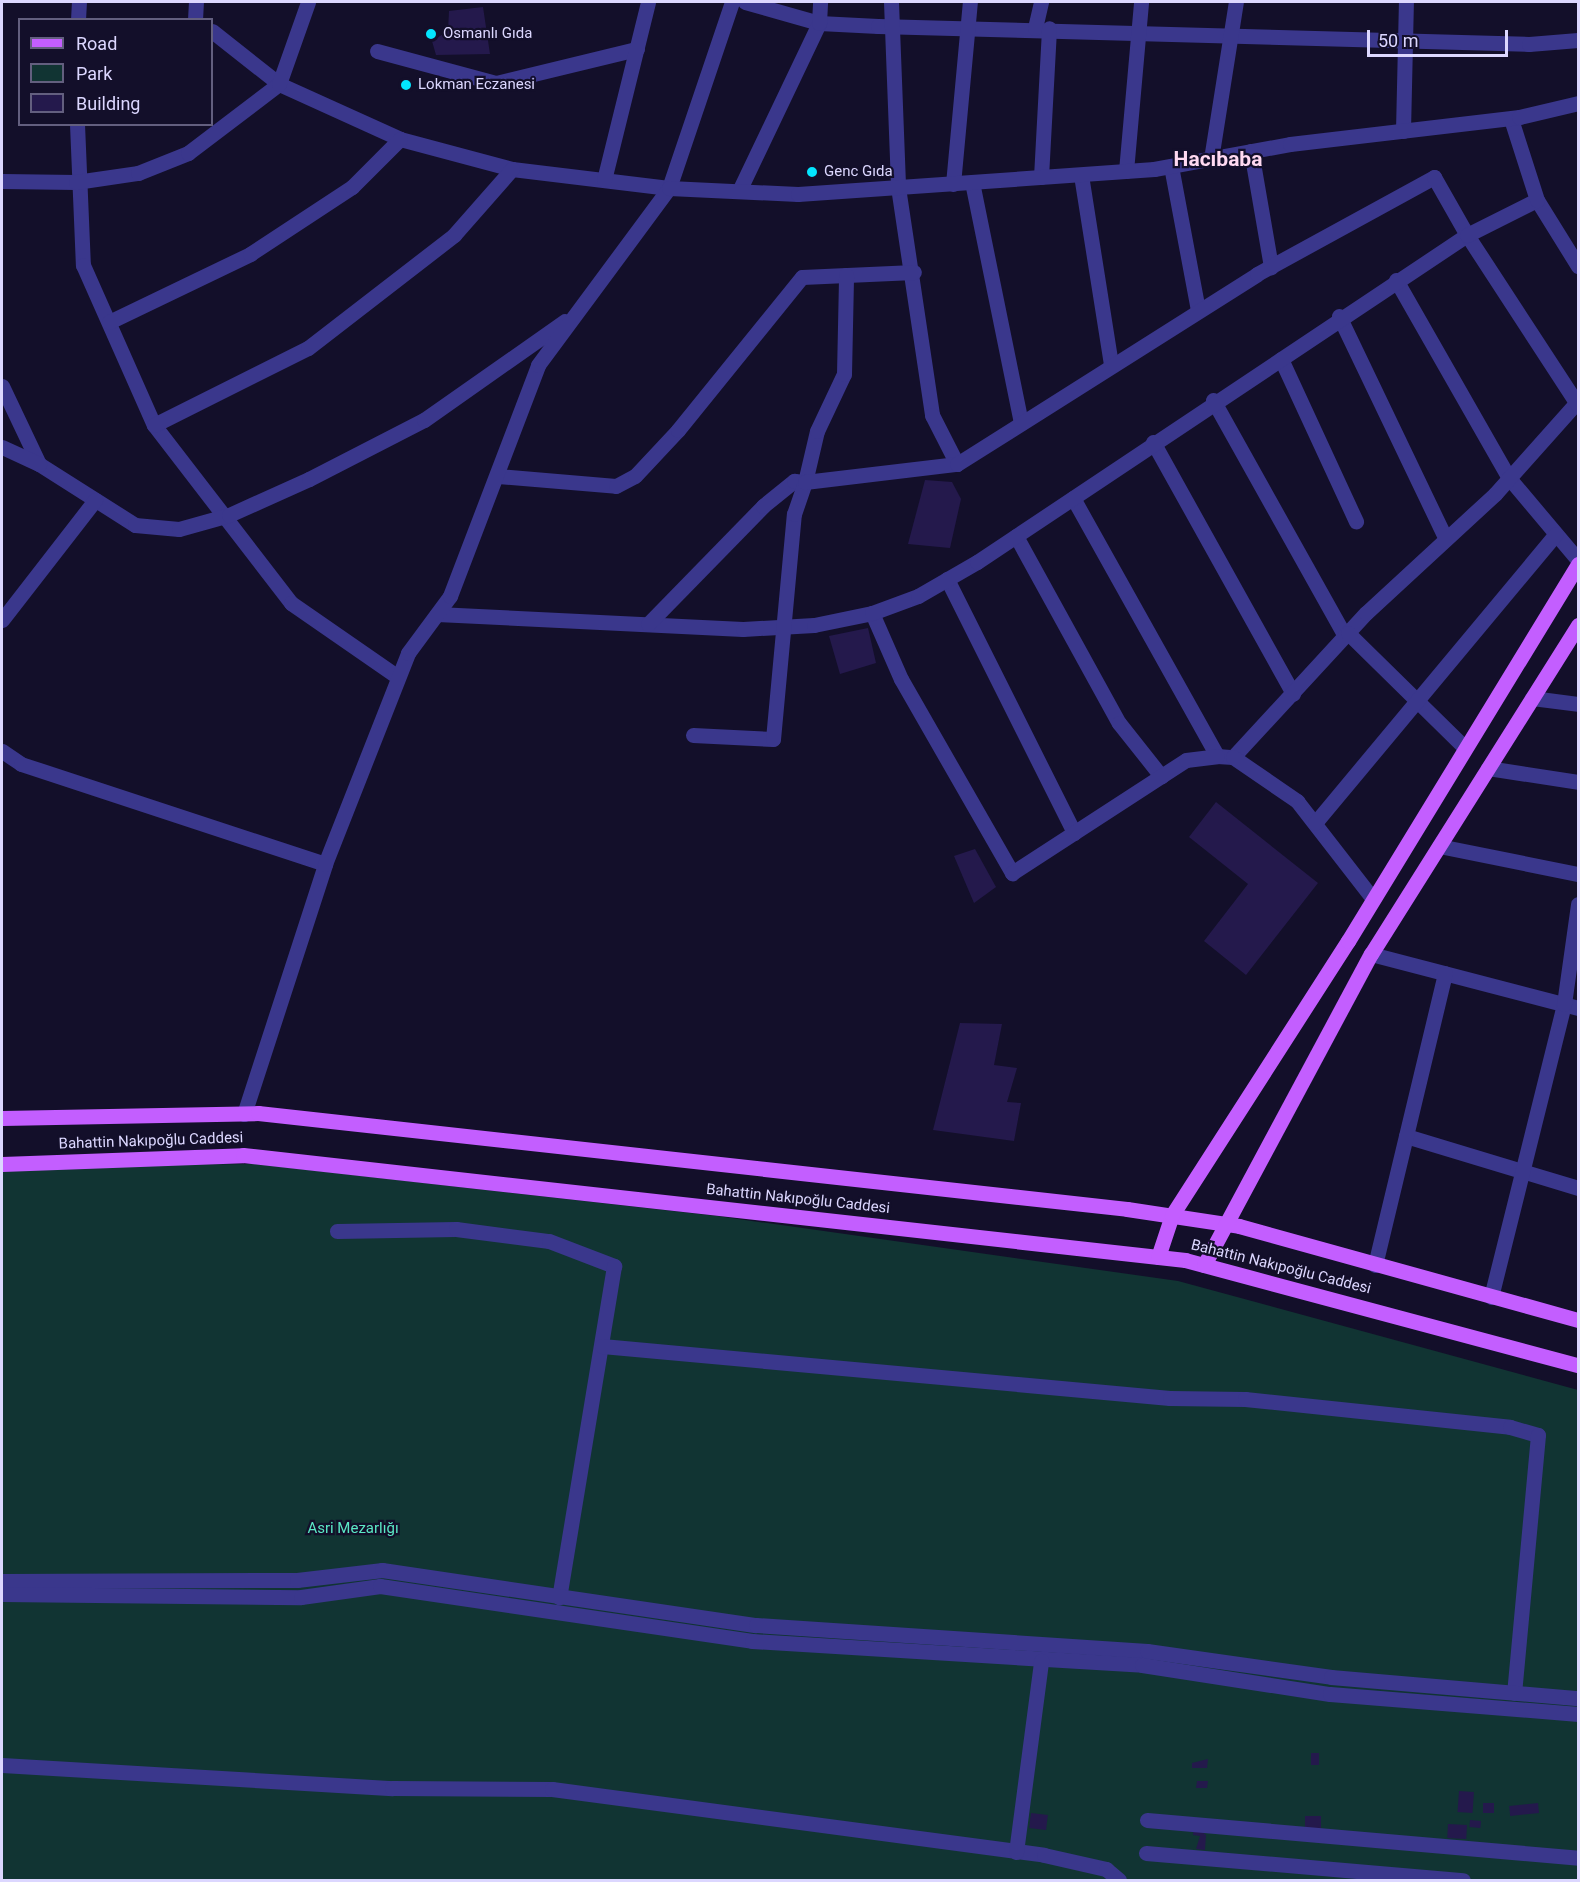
<!DOCTYPE html>
<meta charset="utf-8">
<style>
body{margin:0}
#map{position:relative;width:1580px;height:1882px;overflow:hidden;background:#130f2a;font-family:Roboto,sans-serif}
div>[style]{position:absolute}
.green>*{inset:0;background:#113433}
.building>*{inset:0;background:#24194c;transform-origin:0 0}
.minor>*{height:15px;margin:-7.5px;padding:0 7.5px;transform-origin:7.5px;border-radius:7.5px;background:#3a378c}
.major>*{height:15px;margin:-7.5px;padding:0 7.5px;transform-origin:7.5px;border-radius:7.5px;background:#c35eff}
.dots>*{width:16px;height:16px;translate:-50% -50%;box-sizing:border-box;border:3px solid #130f2a;border-radius:50%}
span{translate:-50% -50%;white-space:nowrap;text-align:center;line-height:1.15;-webkit-text-stroke:4.5px #130f2a;paint-order:stroke}
.poi-label{font-size:15px;color:#dcd7ff}
.left{translate:0 -50%;text-align:left}
.street-label{font-size:15px;color:#dcd7ff}
.park-label{font-size:15px;color:#5be8c5}
.district-label{font-size:21px;color:#ffd9f1;font-weight:700}
.frame{position:absolute;inset:0;border:3px solid #dcd7ff;pointer-events:none}
.legend{position:absolute;left:18px;top:18px;width:195px;height:108px;box-sizing:border-box;background:#130f2a;border:2px solid #635f7f;margin:0;padding:8px 10px;list-style:none;font-size:18px;color:#dcd7ff}
.legend li{display:flex;align-items:center;gap:12px;height:30px}
.legend b{width:30px;border:2px solid #635f7f}
.scale{position:absolute;left:1367px;top:30px;width:141px;height:27px;box-sizing:border-box;border:3px solid #dcd7ff;border-top:0;padding-left:8px;font-size:18px;line-height:21px;white-space:nowrap;color:#dcd7ff;-webkit-text-stroke:4px #130f2a;paint-order:stroke}
</style>
<div id="map">
<div class="green">
<div style="clip-path:polygon(256px 1164px,717px 1216px,1178px 1281px,1578px 1390px,1578px 1880px,2px 1880px,2px 1166px)"></div>
</div>
<div class="building">
<div style="clip-path:polygon(483px 7px,490px 54px,436px 55px,432px 41px,448px 31px,449px 11px)"></div>
<div style="clip-path:polygon(925px 480px,952px 482px,961px 499px,950px 548px,908px 544px)"></div>
<div style="clip-path:polygon(868px 628px,876px 663px,840px 674px,829px 636px)"></div>
<div style="clip-path:polygon(1216px 802px,1318px 883px,1246px 975px,1204px 941px,1248px 884px,1189px 837px)"></div>
<div style="clip-path:polygon(975px 849px,996px 887px,974px 903px,954px 856px)"></div>
<div style="clip-path:polygon(960px 1023px,1002px 1024px,994px 1065px,1017px 1068px,1007px 1102px,1021px 1103px,1014px 1141px,933px 1130px)"></div>
<div style="left:1311px;top:1753px;width:8px;height:12px"></div>
<div style="clip-path:polygon(1208px 1759px,1207px 1768px,1192px 1768px,1192px 1763px)"></div>
<div style="clip-path:polygon(1197px 1781px,1208px 1781px,1207px 1788px,1196px 1788px)"></div>
<div style="left:1459px;top:1791px;width:15px;height:21px;rotate:4deg"></div>
<div style="left:1483px;top:1803px;width:11px;height:10px"></div>
<div style="left:1538px;top:1803px;width:10px;height:29px;rotate:84deg"></div>
<div style="left:1031px;top:1813px;width:17px;height:15px;rotate:7deg"></div>
<div style="left:1305px;top:1816px;width:16px;height:14px"></div>
<div style="left:1470px;top:1820px;width:11px;height:7px;rotate:5deg"></div>
<div style="left:1448px;top:1824px;width:19px;height:14px;rotate:3deg"></div>
<div style="clip-path:polygon(1194px 1825px,1206px 1835px,1205px 1850px,1196px 1849px,1200px 1836px,1193px 1835px)"></div>
</div>
<div class="minor">
<div style="left:745px;top:2px;width:77px;rotate:15.8deg"></div>
<div style="left:819px;top:23px;width:59px;rotate:2.9deg"></div>
<div style="left:878px;top:26px;width:651px;rotate:1.58deg"></div>
<div style="left:1529px;top:44px;width:49px;rotate:-4.7deg"></div>
<div style="left:891px;top:2px;width:185px;rotate:87.8deg"></div>
<div style="left:898px;top:187px;width:231px;rotate:81.5deg"></div>
<div style="left:932px;top:415px;width:55px;rotate:63deg"></div>
<div style="left:78px;top:20px;width:18px;rotate:-87deg"></div>
<div style="left:195px;top:20px;width:18px;rotate:-87deg"></div>
<div style="left:1035px;top:28px;width:27px;rotate:-77deg"></div>
<div style="left:212px;top:31px;width:85px;rotate:38.3deg"></div>
<div style="left:279px;top:84px;width:133px;rotate:24.4deg"></div>
<div style="left:400px;top:139px;width:116px;rotate:15deg"></div>
<div style="left:512px;top:169px;width:158px;rotate:6.9deg"></div>
<div style="left:669px;top:188px;width:196px;rotate:-71.3deg"></div>
<div style="left:377px;top:51px;width:123px;rotate:15.1deg"></div>
<div style="left:496px;top:83px;width:145px;rotate:-13.6deg"></div>
<div style="left:77px;top:124px;width:141px;rotate:87.6deg"></div>
<div style="left:83px;top:265px;width:175px;rotate:66.1deg"></div>
<div style="left:154px;top:425px;width:225px;rotate:52.4deg"></div>
<div style="left:291px;top:603px;width:130px;rotate:34.7deg"></div>
<div style="left:1403px;top:131px;width:129px;rotate:-88.7deg"></div>
<div style="left:1251px;top:151px;width:118px;rotate:80.2deg"></div>
<div style="left:1211px;top:159px;width:159px;rotate:-81deg"></div>
<div style="left:1171px;top:166px;width:147px;rotate:79.4deg"></div>
<div style="left:1126px;top:171px;width:170px;rotate:-84.9deg"></div>
<div style="left:1081px;top:175px;width:191px;rotate:81deg"></div>
<div style="left:1041px;top:177px;width:149px;rotate:-86.9deg"></div>
<div style="left:604px;top:180px;width:183px;rotate:-76.1deg"></div>
<div style="left:2px;top:181px;width:74px;rotate:0.8deg"></div>
<div style="left:76px;top:182px;width:63px;rotate:-8.3deg"></div>
<div style="left:138px;top:173px;width:54px;rotate:-21.8deg"></div>
<div style="left:188px;top:153px;width:114px;rotate:-37.2deg"></div>
<div style="left:279px;top:84px;width:87px;rotate:-70.5deg"></div>
<div style="left:972px;top:182px;width:246px;rotate:78.5deg"></div>
<div style="left:953px;top:184px;width:183px;rotate:-84.7deg"></div>
<div style="left:739px;top:191px;width:186px;rotate:-64.5deg"></div>
<div style="left:819px;top:23px;width:21px;rotate:-87deg"></div>
<div style="left:1537px;top:200px;width:78px;rotate:58.2deg"></div>
<div style="left:1396px;top:280px;width:228px;rotate:60.3deg"></div>
<div style="left:1509px;top:478px;width:107px;rotate:49.9deg"></div>
<div style="left:1339px;top:316px;width:247px;rotate:64.4deg"></div>
<div style="left:109px;top:322px;width:157px;rotate:-25.7deg"></div>
<div style="left:250px;top:254px;width:122px;rotate:-33.3deg"></div>
<div style="left:352px;top:187px;width:68px;rotate:-45deg"></div>
<div style="left:1281px;top:359px;width:179px;rotate:65.2deg"></div>
<div style="left:2px;top:386px;width:86px;rotate:64.6deg"></div>
<div style="left:39px;top:464px;width:114px;rotate:32.4deg"></div>
<div style="left:135px;top:525px;width:44px;rotate:5.2deg"></div>
<div style="left:179px;top:529px;width:52px;rotate:-15.6deg"></div>
<div style="left:229px;top:515px;width:88px;rotate:-24.2deg"></div>
<div style="left:309px;top:479px;width:129px;rotate:-27.2deg"></div>
<div style="left:424px;top:420px;width:172px;rotate:-35.1deg"></div>
<div style="left:1213px;top:400px;width:270px;rotate:60.8deg"></div>
<div style="left:154px;top:425px;width:172px;rotate:-26.6deg"></div>
<div style="left:308px;top:348px;width:185px;rotate:-37.7deg"></div>
<div style="left:454px;top:235px;width:88px;rotate:-48.7deg"></div>
<div style="left:1153px;top:442px;width:288px;rotate:60.9deg"></div>
<div style="left:2px;top:447px;width:41px;rotate:24.7deg"></div>
<div style="left:498px;top:476px;width:118px;rotate:4.8deg"></div>
<div style="left:616px;top:486px;width:21px;rotate:-28deg"></div>
<div style="left:635px;top:476px;width:63px;rotate:-46.9deg"></div>
<div style="left:678px;top:430px;width:197px;rotate:-51deg"></div>
<div style="left:802px;top:277px;width:112px;rotate:-2.6deg"></div>
<div style="left:1073px;top:498px;width:295px;rotate:60.8deg"></div>
<div style="left:1217px;top:756px;width:16px;rotate:4deg"></div>
<div style="left:1233px;top:757px;width:196px;rotate:-47.3deg"></div>
<div style="left:1366px;top:613px;width:176px;rotate:-42.7deg"></div>
<div style="left:1495px;top:494px;width:125px;rotate:-48.3deg"></div>
<div style="left:1016px;top:536px;width:213px;rotate:61.2deg"></div>
<div style="left:1119px;top:723px;width:68px;rotate:51.6deg"></div>
<div style="left:947px;top:579px;width:284px;rotate:63.4deg"></div>
<div style="left:872px;top:613px;width:72px;rotate:66.3deg"></div>
<div style="left:901px;top:679px;width:224px;rotate:60.2deg"></div>
<div style="left:1012px;top:873px;width:207px;rotate:-33deg"></div>
<div style="left:1186px;top:760px;width:31px;rotate:-7deg"></div>
<div style="left:437px;top:614px;width:306px;rotate:2.8deg"></div>
<div style="left:743px;top:629px;width:71px;rotate:-3.2deg"></div>
<div style="left:814px;top:625px;width:59px;rotate:-11.7deg"></div>
<div style="left:872px;top:613px;width:49px;rotate:-20.3deg"></div>
<div style="left:918px;top:596px;width:68px;rotate:-30deg"></div>
<div style="left:977px;top:562px;width:589px;rotate:-33.72deg"></div>
<div style="left:1467px;top:235px;width:203px;rotate:56.9deg"></div>
<div style="left:2px;top:620px;width:152px;rotate:-52.2deg"></div>
<div style="left:648px;top:624px;width:165px;rotate:-45.7deg"></div>
<div style="left:763px;top:506px;width:40px;rotate:-39deg"></div>
<div style="left:794px;top:481px;width:11px;rotate:5deg"></div>
<div style="left:805px;top:482px;width:52px;rotate:-76.8deg"></div>
<div style="left:817px;top:431px;width:63px;rotate:-64.7deg"></div>
<div style="left:844px;top:374px;width:99px;rotate:-88.8deg"></div>
<div style="left:1348px;top:633px;width:164px;rotate:44.5deg"></div>
<div style="left:1532px;top:698px;width:46px;rotate:7.4deg"></div>
<div style="left:693px;top:735px;width:80px;rotate:2.9deg"></div>
<div style="left:773px;top:739px;width:226px;rotate:-84.7deg"></div>
<div style="left:794px;top:514px;width:34px;rotate:-71deg"></div>
<div style="left:805px;top:482px;width:153px;rotate:-6.8deg"></div>
<div style="left:957px;top:464px;width:355px;rotate:-32.3deg"></div>
<div style="left:1257px;top:274px;width:202px;rotate:-28.7deg"></div>
<div style="left:1434px;top:177px;width:67px;rotate:60.4deg"></div>
<div style="left:1467px;top:235px;width:78px;rotate:-26.6deg"></div>
<div style="left:1537px;top:200px;width:85px;rotate:-107.8deg"></div>
<div style="left:2px;top:751px;width:23px;rotate:34deg"></div>
<div style="left:21px;top:764px;width:320px;rotate:18.2deg"></div>
<div style="left:1233px;top:757px;width:78px;rotate:34.5deg"></div>
<div style="left:1297px;top:801px;width:124px;rotate:52.2deg"></div>
<div style="left:1488px;top:768px;width:91px;rotate:8.8deg"></div>
<div style="left:1315px;top:823px;width:376px;rotate:-50.2deg"></div>
<div style="left:1439px;top:846px;width:142px;rotate:11.4deg"></div>
<div style="left:1371px;top:954px;width:214px;rotate:14.6deg"></div>
<div style="left:244px;top:1114px;width:263px;rotate:-72deg"></div>
<div style="left:325px;top:864px;width:227px;rotate:-68.5deg"></div>
<div style="left:408px;top:653px;width:71px;rotate:-53.6deg"></div>
<div style="left:450px;top:596px;width:247px;rotate:-69.1deg"></div>
<div style="left:538px;top:365px;width:220px;rotate:-53.5deg"></div>
<div style="left:669px;top:188px;width:129px;rotate:2.7deg"></div>
<div style="left:798px;top:194px;width:357px;rotate:-4deg"></div>
<div style="left:1154px;top:169px;width:138px;rotate:-10.4deg"></div>
<div style="left:1290px;top:144px;width:231px;rotate:-6.7deg"></div>
<div style="left:1519px;top:117px;width:61px;rotate:-13.3deg"></div>
<div style="left:1406px;top:1136px;width:180px;rotate:16.8deg"></div>
<div style="left:337px;top:1231px;width:119px;rotate:-1deg"></div>
<div style="left:456px;top:1229px;width:94px;rotate:7.4deg"></div>
<div style="left:549px;top:1241px;width:70px;rotate:21deg"></div>
<div style="left:614px;top:1266px;width:336px;rotate:99.4deg"></div>
<div style="left:1375px;top:1265px;width:300px;rotate:-76.5deg"></div>
<div style="left:1491px;top:1297px;width:302px;rotate:-76deg"></div>
<div style="left:1564px;top:1004px;width:101px;rotate:-82deg"></div>
<div style="left:602px;top:1346px;width:570px;rotate:5.23deg"></div>
<div style="left:1170px;top:1398px;width:75px;rotate:0.8deg"></div>
<div style="left:1245px;top:1399px;width:266px;rotate:6deg"></div>
<div style="left:1510px;top:1427px;width:29px;rotate:16deg"></div>
<div style="left:1538px;top:1435px;width:259px;rotate:95.3deg"></div>
<div style="left:2px;top:1581px;width:295px;rotate:-0.2deg"></div>
<div style="left:297px;top:1580px;width:86px;rotate:-6.7deg"></div>
<div style="left:382px;top:1570px;width:378px;rotate:8.4deg"></div>
<div style="left:756px;top:1625px;width:392px;rotate:3.8deg"></div>
<div style="left:1147px;top:1651px;width:186px;rotate:8deg"></div>
<div style="left:1331px;top:1677px;width:248px;rotate:4.9deg"></div>
<div style="left:2px;top:1594px;width:299px;rotate:0.6deg"></div>
<div style="left:301px;top:1597px;width:80px;rotate:-7.9deg"></div>
<div style="left:380px;top:1586px;width:376px;rotate:8.4deg"></div>
<div style="left:752px;top:1641px;width:391px;rotate:3.5deg"></div>
<div style="left:1142px;top:1665px;width:190px;rotate:8.8deg"></div>
<div style="left:1330px;top:1694px;width:249px;rotate:4.6deg"></div>
<div style="left:2px;top:1765px;width:391px;rotate:3.4deg"></div>
<div style="left:392px;top:1788px;width:160px;rotate:0.4deg"></div>
<div style="left:552px;top:1789px;width:496px;rotate:7.6deg"></div>
<div style="left:1044px;top:1855px;width:64px;rotate:12.7deg"></div>
<div style="left:1106px;top:1869px;width:17px;rotate:40deg"></div>
<div style="left:1147px;top:1820px;width:433px;rotate:5deg"></div>
<div style="left:1016px;top:1852px;width:193px;rotate:-82.5deg"></div>
<div style="left:1146px;top:1853px;width:318px;rotate:4.9deg"></div>
</div>
<div class="major">
<div style="left:2px;top:1118px;width:256px;rotate:-1.1deg"></div>
<div style="left:258px;top:1113px;width:874px;rotate:6.3deg"></div>
<div style="left:1127px;top:1209px;width:113px;rotate:8.6deg"></div>
<div style="left:1239px;top:1226px;width:352px;rotate:15.5deg"></div>
<div style="left:2px;top:1164px;width:241px;rotate:-2.1deg"></div>
<div style="left:243px;top:1155px;width:948px;rotate:6.36deg"></div>
<div style="left:1185px;top:1260px;width:407px;rotate:15deg"></div>
<div style="left:1158px;top:1257px;width:44px;rotate:-71.6deg"></div>
<div style="left:1172px;top:1215px;width:326px;rotate:-57.3deg"></div>
<div style="left:1348px;top:941px;width:442px;rotate:-58.6deg"></div>
<div style="left:1204px;top:1265px;width:353px;rotate:-61.8deg"></div>
<div style="left:1371px;top:954px;width:389px;rotate:-57.8deg"></div>
</div>
<div class="dots">
<div style="left:431px;top:34px;background:#03e5ff"></div>
<div style="left:406px;top:85px;background:#03e5ff"></div>
<div style="left:812px;top:172px;background:#03e5ff"></div>
</div>
<div class="poi-label">
<span class="left" style="left:443px;top:34px">Osmanlı Gıda</span>
<span class="left" style="left:418px;top:85px">Lokman Eczanesi</span>
<span class="left" style="left:824px;top:172px">Genc Gıda</span>
</div>
<div class="street-label">
<span style="left:151px;top:1141px;rotate:-2deg">Bahattin Nakıpoğlu Caddesi</span>
<span style="left:798px;top:1199px;rotate:6deg">Bahattin Nakıpoğlu Caddesi</span>
<span style="left:1281px;top:1267px;rotate:14deg">Bahattin Nakıpoğlu Caddesi</span>
</div>
<div class="park-label">
<span style="left:353px;top:1529px">Asri Mezarlığı</span>
</div>
<div class="district-label">
<span style="left:1218px;top:159px">Hacıbaba</span>
</div>
<div class="frame"></div>
<ul class="legend">
<li><b style="height:8px;background:#c35eff"></b>Road</li>
<li><b style="height:16px;background:#113433"></b>Park</li>
<li><b style="height:16px;background:#24194c"></b>Building</li>
</ul>
<div class="scale">50 m</div>
</div>
